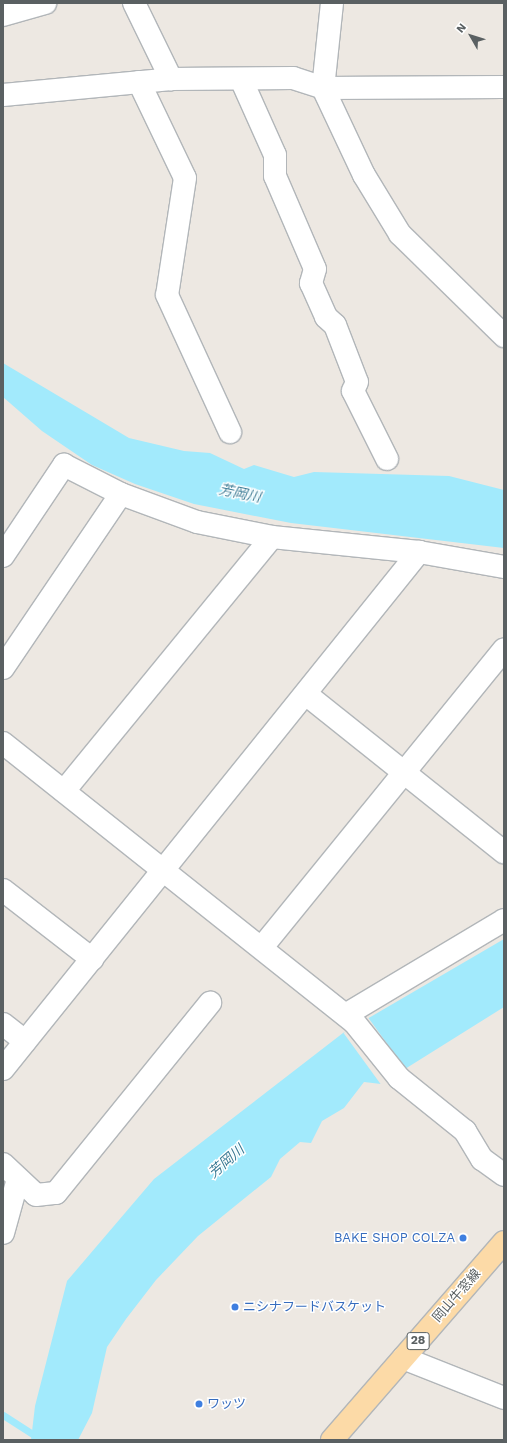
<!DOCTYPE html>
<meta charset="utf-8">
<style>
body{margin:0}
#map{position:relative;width:507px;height:1443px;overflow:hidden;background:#ede8e2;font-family:"Work Sans","Noto Sans JP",sans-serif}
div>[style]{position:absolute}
.water>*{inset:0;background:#a2eafc}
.pier>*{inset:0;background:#ede8e2;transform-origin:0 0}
.stream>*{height:7px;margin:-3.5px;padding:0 3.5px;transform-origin:3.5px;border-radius:3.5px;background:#a2eafc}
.roads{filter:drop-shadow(1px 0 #b2b6b9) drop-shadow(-1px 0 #b2b6b9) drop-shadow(0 1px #b2b6b9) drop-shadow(0 -1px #b2b6b9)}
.street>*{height:22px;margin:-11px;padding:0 11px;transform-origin:11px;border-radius:11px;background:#fff}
.secondary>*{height:22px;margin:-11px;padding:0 11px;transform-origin:11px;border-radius:11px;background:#fff}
.primary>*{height:22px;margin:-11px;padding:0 11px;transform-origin:11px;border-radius:11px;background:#fcdaa7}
.dots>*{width:11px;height:11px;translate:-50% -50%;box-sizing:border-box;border:2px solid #fff;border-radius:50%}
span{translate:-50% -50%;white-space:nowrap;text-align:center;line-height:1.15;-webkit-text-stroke:3px #fff;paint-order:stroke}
.shield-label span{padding:1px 3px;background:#fff;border:1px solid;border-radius:3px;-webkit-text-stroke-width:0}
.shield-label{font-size:12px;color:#5a6062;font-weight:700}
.shop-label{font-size:13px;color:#366cbe}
.right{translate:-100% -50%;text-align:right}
.left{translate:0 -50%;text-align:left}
.street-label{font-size:13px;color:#5a6062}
.water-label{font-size:14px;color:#397a94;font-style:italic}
.frame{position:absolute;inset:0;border:4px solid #5a6062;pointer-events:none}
.north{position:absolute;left:451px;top:16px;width:40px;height:40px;-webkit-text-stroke:3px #fff;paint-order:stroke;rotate:309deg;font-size:11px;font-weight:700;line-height:16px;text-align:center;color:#5a6062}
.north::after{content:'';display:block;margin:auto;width:14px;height:18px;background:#5a6062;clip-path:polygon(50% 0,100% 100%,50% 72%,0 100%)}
</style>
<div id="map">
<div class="water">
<div style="clip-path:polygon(3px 363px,129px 438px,184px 451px,210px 453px,244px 469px,254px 465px,294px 477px,314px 472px,449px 476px,504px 490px,504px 548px,291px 523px,194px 504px,135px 484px,92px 465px,42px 431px,3px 397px)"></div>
<div style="clip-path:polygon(504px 939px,504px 1007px,381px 1084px,364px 1082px,344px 1108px,322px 1121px,311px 1143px,300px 1142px,280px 1159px,271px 1177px,198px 1236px,156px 1280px,126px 1319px,107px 1347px,92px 1413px,78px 1440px,31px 1440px,35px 1406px,67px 1281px,154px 1179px,343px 1033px)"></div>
</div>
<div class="pier">
<div style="left:367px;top:1016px;width:67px;height:29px;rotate:54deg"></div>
</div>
<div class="stream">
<div style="left:3px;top:1415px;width:46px;rotate:32.7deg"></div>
</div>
<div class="roads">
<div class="street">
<div style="left:134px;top:3px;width:85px;rotate:64deg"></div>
<div style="left:332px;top:3px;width:85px;rotate:96deg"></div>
<div style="left:323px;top:88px;width:96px;rotate:64.8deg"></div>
<div style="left:364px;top:175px;width:69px;rotate:58.6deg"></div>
<div style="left:400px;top:234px;width:146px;rotate:44.4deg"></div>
<div style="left:3px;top:15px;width:44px;rotate:-15.9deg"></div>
<div style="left:241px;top:79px;width:83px;rotate:65.9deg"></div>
<div style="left:275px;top:155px;width:21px;rotate:90deg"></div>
<div style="left:275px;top:176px;width:101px;rotate:66.7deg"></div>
<div style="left:315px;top:269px;width:15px;rotate:106deg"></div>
<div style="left:311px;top:283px;width:37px;rotate:66deg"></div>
<div style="left:326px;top:317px;width:12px;rotate:42deg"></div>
<div style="left:335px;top:325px;width:61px;rotate:68.9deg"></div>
<div style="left:357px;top:382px;width:10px;rotate:114deg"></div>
<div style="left:353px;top:391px;width:76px;rotate:63.4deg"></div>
<div style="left:139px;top:82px;width:106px;rotate:64.4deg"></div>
<div style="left:185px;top:178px;width:118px;rotate:98.7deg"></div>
<div style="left:167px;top:295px;width:151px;rotate:65.3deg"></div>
<div style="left:3px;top:95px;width:169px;rotate:-5.4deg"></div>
<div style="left:171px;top:79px;width:122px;rotate:-0.5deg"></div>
<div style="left:293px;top:78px;width:32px;rotate:18deg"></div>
<div style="left:323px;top:88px;width:181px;rotate:-0.3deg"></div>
<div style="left:3px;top:556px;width:110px;rotate:-56.2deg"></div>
<div style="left:64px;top:465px;width:64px;rotate:27deg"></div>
<div style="left:121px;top:494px;width:81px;rotate:20.2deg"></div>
<div style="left:197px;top:522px;width:76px;rotate:11.3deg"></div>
<div style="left:272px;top:537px;width:148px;rotate:5.8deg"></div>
<div style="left:419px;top:552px;width:86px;rotate:10deg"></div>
<div style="left:3px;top:668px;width:210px;rotate:-55.9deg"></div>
<div style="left:307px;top:695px;width:252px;rotate:38.6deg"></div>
<div style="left:3px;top:743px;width:448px;rotate:38.5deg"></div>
<div style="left:64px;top:791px;width:328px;rotate:-50.7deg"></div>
<div style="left:3px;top:890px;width:113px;rotate:37.8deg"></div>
<div style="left:263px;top:946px;width:382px;rotate:-50.9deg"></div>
<div style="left:347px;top:1014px;width:183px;rotate:-30.9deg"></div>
<div style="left:3px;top:1024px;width:28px;rotate:38deg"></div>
<div style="left:3px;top:1069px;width:664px;rotate:-51.18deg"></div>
<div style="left:3px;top:1164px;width:45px;rotate:43.2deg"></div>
<div style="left:36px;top:1195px;width:20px;rotate:-6deg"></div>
<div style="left:56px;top:1193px;width:245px;rotate:-51deg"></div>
<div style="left:3px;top:1233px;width:56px;rotate:-74.5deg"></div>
<div style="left:403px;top:1358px;width:109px;rotate:21.6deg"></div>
</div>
<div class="secondary">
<div style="left:354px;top:1022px;width:72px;rotate:51.2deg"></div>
<div style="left:399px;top:1078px;width:85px;rotate:38.8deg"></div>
<div style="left:465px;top:1131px;width:33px;rotate:59deg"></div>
<div style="left:482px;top:1159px;width:27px;rotate:36deg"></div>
</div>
<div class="primary">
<div style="left:332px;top:1440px;width:262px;rotate:-49deg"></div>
</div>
</div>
<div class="dots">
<div style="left:463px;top:1238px;background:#3f7fe0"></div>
<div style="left:235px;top:1307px;background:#3f7fe0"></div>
<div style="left:199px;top:1404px;background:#3f7fe0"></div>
</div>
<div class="shield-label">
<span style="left:418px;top:1341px">28</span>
</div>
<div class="shop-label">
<span class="right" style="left:455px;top:1238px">BAKE SHOP COLZA</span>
<span class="left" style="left:243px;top:1307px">ニシナフードバスケット</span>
<span class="left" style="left:207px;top:1404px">ワッツ</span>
</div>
<div class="street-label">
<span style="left:457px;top:1296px;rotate:-49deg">岡山牛窓線</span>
</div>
<div class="water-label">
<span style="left:240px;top:493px;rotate:12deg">芳岡川</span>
<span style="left:226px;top:1161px;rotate:-41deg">芳岡川</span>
</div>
<div class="frame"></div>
<div class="north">N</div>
</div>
